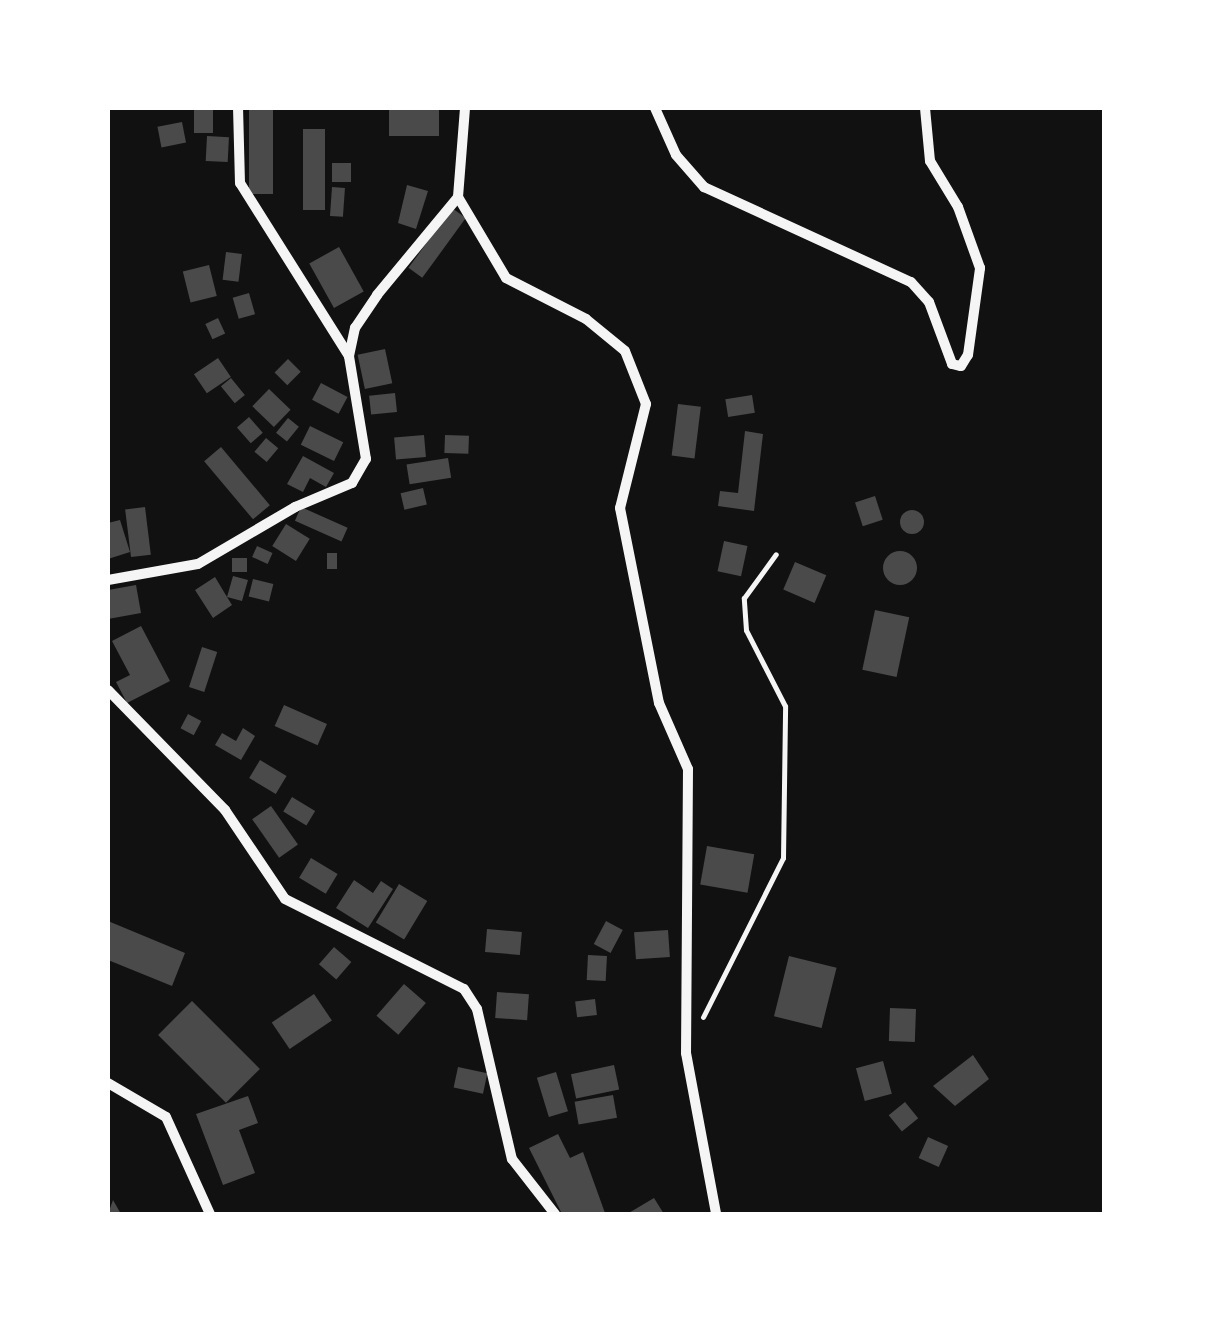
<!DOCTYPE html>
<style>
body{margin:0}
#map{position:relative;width:1212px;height:1322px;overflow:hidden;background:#111;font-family:"Exo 2",sans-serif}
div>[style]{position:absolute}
.building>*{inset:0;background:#4a4a4a;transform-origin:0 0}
.round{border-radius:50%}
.path>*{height:5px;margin:-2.5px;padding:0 2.5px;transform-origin:2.5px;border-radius:2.5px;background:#f5f5f5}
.minor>*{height:10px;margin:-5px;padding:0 5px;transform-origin:5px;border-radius:5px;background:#f5f5f5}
span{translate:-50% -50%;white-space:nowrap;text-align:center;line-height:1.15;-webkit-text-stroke:9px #fff;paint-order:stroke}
.frame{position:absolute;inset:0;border:110px solid #fff;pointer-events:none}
</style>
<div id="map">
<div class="building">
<div style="left:194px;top:108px;width:19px;height:25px"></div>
<div style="left:249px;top:108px;width:24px;height:86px"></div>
<div style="left:389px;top:108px;width:50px;height:28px"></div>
<div style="left:182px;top:122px;width:21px;height:25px;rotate:79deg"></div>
<div style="left:303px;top:129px;width:22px;height:81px"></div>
<div style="left:207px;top:136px;width:22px;height:25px;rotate:3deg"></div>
<div style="left:332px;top:163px;width:19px;height:19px"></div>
<div style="clip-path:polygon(407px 185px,428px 191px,416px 229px,398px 223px)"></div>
<div style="left:332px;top:187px;width:13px;height:29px;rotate:4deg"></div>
<div style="left:452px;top:208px;width:17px;height:74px;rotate:36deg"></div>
<div style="left:339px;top:247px;width:51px;height:34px;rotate:61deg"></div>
<div style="left:226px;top:252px;width:16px;height:28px;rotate:7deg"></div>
<div style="left:209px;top:265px;width:32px;height:27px;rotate:76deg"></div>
<div style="left:249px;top:293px;width:22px;height:17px;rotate:74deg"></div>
<div style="left:218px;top:318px;width:17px;height:14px;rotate:65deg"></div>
<div style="left:385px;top:349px;width:35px;height:28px;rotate:78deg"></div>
<div style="left:218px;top:358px;width:23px;height:29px;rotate:56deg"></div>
<div style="left:288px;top:359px;width:18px;height:19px;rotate:45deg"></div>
<div style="left:231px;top:378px;width:22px;height:13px;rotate:51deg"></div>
<div style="left:321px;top:383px;width:30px;height:19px;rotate:28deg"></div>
<div style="left:269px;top:389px;width:30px;height:24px;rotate:44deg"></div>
<div style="left:395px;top:393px;width:19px;height:26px;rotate:84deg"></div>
<div style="left:752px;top:395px;width:18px;height:27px;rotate:81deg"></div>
<div style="left:678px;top:404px;width:23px;height:52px;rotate:7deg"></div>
<div style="left:249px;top:417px;width:21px;height:16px;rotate:49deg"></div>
<div style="left:288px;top:418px;width:14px;height:19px;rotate:39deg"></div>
<div style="left:310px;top:426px;width:37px;height:21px;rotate:26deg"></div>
<div style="clip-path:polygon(745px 431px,763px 434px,754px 511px,718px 506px,720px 491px,738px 493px)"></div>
<div style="left:424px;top:435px;width:22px;height:30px;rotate:85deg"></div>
<div style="left:445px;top:435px;width:24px;height:18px;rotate:2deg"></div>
<div style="left:266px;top:438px;width:16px;height:18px;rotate:40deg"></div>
<div style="left:221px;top:447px;width:76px;height:22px;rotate:50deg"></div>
<div style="clip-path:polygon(303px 456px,334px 473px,326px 487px,310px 478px,303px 492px,287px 484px)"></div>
<div style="left:448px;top:458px;width:20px;height:42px;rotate:81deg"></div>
<div style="left:423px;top:488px;width:17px;height:23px;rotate:77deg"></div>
<div style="left:875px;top:496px;width:25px;height:21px;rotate:72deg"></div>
<div style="left:145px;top:507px;width:48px;height:20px;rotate:83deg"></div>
<div style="left:301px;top:507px;width:51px;height:15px;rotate:24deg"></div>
<div class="round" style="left:900px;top:510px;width:24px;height:24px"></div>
<div style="clip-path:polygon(120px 520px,130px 552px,108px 559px,108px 523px)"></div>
<div style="left:286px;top:524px;width:28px;height:26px;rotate:32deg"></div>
<div style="left:724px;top:541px;width:24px;height:31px;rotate:12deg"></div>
<div style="left:257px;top:546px;width:17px;height:12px;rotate:24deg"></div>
<div class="round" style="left:883px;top:551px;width:34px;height:34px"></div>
<div style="left:327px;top:553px;width:10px;height:16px"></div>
<div style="left:232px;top:558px;width:15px;height:14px"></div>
<div style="left:795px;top:562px;width:34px;height:30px;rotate:23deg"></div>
<div style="clip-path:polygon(233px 576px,248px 580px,242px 601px,227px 597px,232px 605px,213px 618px,195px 590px,215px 577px,227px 597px)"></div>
<div style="left:253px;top:579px;width:21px;height:18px;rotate:14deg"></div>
<div style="clip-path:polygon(136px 585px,141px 613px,108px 619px,108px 590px)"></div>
<div style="left:875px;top:610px;width:35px;height:61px;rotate:12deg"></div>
<div style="clip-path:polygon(141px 626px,170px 681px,127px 703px,116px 682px,130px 675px,112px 641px)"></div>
<div style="left:202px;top:647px;width:16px;height:42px;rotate:18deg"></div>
<div style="left:284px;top:705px;width:47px;height:23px;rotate:24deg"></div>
<div style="left:188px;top:714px;width:15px;height:16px;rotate:28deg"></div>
<div style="clip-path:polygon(243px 728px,255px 736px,241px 760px,215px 745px,222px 733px,236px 741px)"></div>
<div style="left:260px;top:760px;width:31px;height:21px;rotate:31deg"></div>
<div style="left:292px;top:797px;width:27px;height:17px;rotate:31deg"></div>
<div style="left:271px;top:806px;width:47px;height:23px;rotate:55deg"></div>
<div style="left:707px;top:846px;width:48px;height:39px;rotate:10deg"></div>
<div style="left:311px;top:858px;width:31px;height:23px;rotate:31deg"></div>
<div style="clip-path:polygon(354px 880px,373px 893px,381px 881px,393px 889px,368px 928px,336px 908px)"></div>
<div style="left:399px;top:884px;width:33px;height:45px;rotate:31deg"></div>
<div style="clip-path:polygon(108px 921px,185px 953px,172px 986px,108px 960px)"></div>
<div style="left:606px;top:921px;width:19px;height:26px;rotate:28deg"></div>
<div style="left:487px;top:929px;width:35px;height:23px;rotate:5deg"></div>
<div style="left:668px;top:930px;width:27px;height:34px;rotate:86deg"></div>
<div style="left:334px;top:947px;width:23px;height:23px;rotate:41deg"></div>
<div style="left:588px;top:955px;width:19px;height:25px;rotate:3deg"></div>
<div style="left:789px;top:956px;width:49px;height:62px;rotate:14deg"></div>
<div style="left:404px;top:984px;width:29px;height:42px;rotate:41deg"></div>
<div style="left:497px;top:992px;width:32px;height:26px;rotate:4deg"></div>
<div style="left:314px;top:994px;width:32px;height:51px;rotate:56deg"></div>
<div style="left:595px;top:999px;width:16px;height:20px;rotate:83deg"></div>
<div style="left:192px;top:1001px;width:96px;height:48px;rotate:45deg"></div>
<div style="left:890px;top:1008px;width:26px;height:33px;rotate:2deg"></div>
<div style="clip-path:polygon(973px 1055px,989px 1079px,955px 1106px,933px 1086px)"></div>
<div style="left:883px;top:1061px;width:34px;height:28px;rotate:75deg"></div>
<div style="left:614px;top:1065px;width:25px;height:44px;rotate:78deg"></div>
<div style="left:458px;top:1067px;width:30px;height:21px;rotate:12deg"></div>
<div style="left:556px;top:1072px;width:41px;height:20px;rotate:73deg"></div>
<div style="left:613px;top:1095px;width:23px;height:39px;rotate:80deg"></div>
<div style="clip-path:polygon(248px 1096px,258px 1123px,239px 1130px,255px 1173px,223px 1185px,196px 1114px)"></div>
<div style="left:905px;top:1102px;width:21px;height:21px;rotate:51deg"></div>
<div style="clip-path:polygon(558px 1134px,570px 1158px,583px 1152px,605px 1213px,562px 1214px,529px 1148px)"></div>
<div style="left:928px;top:1137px;width:22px;height:23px;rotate:24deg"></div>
<div style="clip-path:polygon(654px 1198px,664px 1214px,627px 1214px)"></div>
<div style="clip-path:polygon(113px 1200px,121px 1214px,108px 1214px)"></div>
</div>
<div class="path">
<div style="left:703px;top:1017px;width:178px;rotate:-63.3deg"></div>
<div style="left:783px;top:858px;width:152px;rotate:-89.2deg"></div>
<div style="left:785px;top:706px;width:85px;rotate:-117.2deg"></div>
<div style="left:746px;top:630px;width:32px;rotate:-94deg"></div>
<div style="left:744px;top:598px;width:54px;rotate:-54deg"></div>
</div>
<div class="minor">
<div style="left:655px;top:108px;width:51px;rotate:65.9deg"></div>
<div style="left:676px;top:155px;width:43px;rotate:48.8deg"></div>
<div style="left:704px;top:187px;width:228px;rotate:24.7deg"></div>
<div style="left:911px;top:282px;width:27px;rotate:48deg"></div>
<div style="left:929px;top:302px;width:66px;rotate:69.6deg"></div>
<div style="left:952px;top:364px;width:9px;rotate:13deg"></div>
<div style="left:961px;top:366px;width:13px;rotate:-58deg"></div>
<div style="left:968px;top:355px;width:88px;rotate:-82.1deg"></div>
<div style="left:980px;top:268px;width:65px;rotate:-109.8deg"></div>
<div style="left:958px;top:207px;width:54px;rotate:-121.3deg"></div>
<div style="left:930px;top:161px;width:53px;rotate:-95.4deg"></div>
<div style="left:458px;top:197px;width:94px;rotate:59.3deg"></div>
<div style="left:506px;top:278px;width:90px;rotate:27.1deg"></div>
<div style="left:586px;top:319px;width:50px;rotate:39.4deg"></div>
<div style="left:625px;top:351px;width:57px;rotate:68.4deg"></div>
<div style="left:646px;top:404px;width:107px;rotate:104deg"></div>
<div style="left:620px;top:508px;width:199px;rotate:78.7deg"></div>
<div style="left:659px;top:703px;width:72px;rotate:66.3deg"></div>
<div style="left:688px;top:769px;width:284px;rotate:90.4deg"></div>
<div style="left:686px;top:1053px;width:164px;rotate:79.4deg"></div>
<div style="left:349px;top:356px;width:29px;rotate:-78deg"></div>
<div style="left:355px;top:328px;width:40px;rotate:-56deg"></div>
<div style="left:377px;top:295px;width:127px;rotate:-50.4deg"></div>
<div style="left:458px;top:197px;width:89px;rotate:-85.5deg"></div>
<div style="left:108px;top:580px;width:91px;rotate:-10.1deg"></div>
<div style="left:198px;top:564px;width:113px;rotate:-30.4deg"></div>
<div style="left:295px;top:507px;width:62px;rotate:-22.8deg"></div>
<div style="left:352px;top:483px;width:28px;rotate:-60deg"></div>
<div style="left:366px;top:459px;width:104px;rotate:-99.4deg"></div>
<div style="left:349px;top:356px;width:204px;rotate:-122.2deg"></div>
<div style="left:240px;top:183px;width:75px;rotate:-91.5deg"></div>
<div style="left:108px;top:690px;width:168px;rotate:45.7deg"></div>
<div style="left:225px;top:810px;width:107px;rotate:56deg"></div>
<div style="left:285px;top:899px;width:200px;rotate:26.7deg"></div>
<div style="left:464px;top:989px;width:24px;rotate:57deg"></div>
<div style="left:477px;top:1009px;width:154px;rotate:76.9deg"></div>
<div style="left:512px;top:1159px;width:70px;rotate:52deg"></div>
<div style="left:108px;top:1083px;width:67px;rotate:30.4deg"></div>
<div style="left:166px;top:1117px;width:107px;rotate:65.6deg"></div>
</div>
<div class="frame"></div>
</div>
